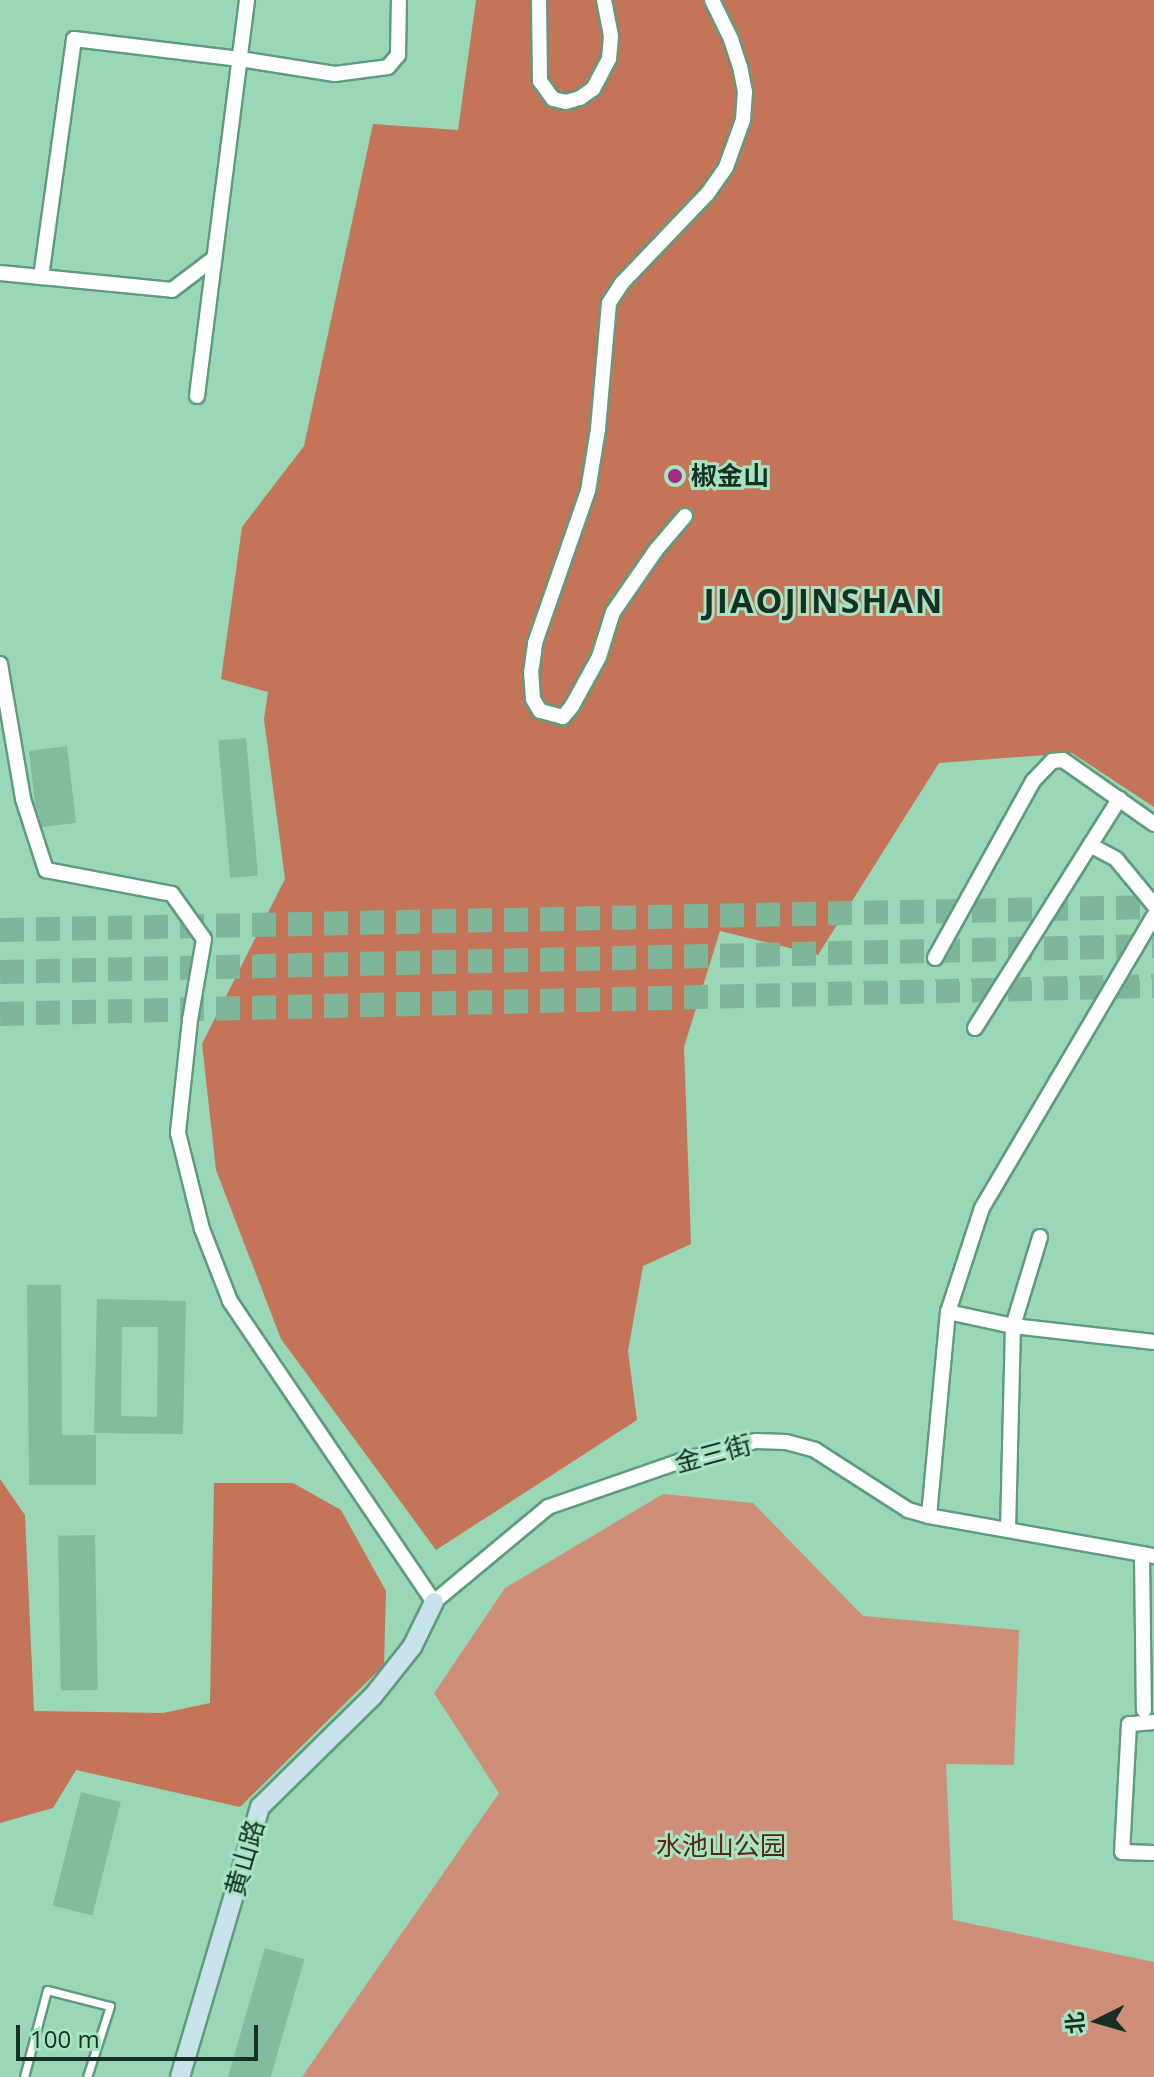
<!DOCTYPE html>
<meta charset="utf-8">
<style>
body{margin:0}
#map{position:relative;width:1154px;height:2077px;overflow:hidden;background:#99d7b6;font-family:"Open Sans","Noto Sans SC",sans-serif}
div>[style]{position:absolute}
.green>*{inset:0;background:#ce8e77}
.forest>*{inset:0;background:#c47559}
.building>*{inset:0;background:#81bd9d;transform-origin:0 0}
.highway-tunnel>*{height:24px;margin-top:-12px;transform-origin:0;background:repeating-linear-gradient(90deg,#7fb699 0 24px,transparent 0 36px)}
.roads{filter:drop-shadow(2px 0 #5f9b7c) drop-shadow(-2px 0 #5f9b7c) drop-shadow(0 2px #5f9b7c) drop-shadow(0 -2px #5f9b7c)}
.lane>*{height:7px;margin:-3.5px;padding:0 3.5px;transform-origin:3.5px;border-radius:3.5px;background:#fff}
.street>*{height:14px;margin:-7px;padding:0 7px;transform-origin:7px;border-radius:7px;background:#fff}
.secondary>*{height:18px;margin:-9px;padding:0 9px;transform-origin:9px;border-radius:9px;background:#c8e3eb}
.dots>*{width:22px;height:22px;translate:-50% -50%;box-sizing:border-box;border:4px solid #a6e4c2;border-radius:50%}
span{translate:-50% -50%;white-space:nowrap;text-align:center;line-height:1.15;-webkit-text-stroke:6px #a6e4c2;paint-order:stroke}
.poi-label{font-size:26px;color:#173023;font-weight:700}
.left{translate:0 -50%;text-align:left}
.street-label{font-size:26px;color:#173023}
.park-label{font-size:26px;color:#582511}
.district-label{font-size:34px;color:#173023;font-weight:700;letter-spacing:2px}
.north{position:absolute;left:1058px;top:1981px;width:80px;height:80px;-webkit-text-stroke:6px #a6e4c2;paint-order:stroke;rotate:265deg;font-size:22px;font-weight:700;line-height:32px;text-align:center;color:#173023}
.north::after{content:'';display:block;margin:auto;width:28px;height:36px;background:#173023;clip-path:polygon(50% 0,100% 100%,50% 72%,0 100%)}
.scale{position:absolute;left:16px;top:2025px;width:242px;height:36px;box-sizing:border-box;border:4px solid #173023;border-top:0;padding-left:10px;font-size:24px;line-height:28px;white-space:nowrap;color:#173023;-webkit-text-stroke:6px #a6e4c2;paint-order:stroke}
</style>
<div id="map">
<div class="green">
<div style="clip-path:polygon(663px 1494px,753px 1503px,863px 1616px,1019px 1630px,1014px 1765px,946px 1764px,953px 1920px,1154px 1962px,1154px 2077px,302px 2077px,499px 1793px,434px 1693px,505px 1588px)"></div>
</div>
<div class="forest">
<div style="clip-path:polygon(476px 0,1154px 0,1154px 807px,1072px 753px,939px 763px,818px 955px,720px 931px,684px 1047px,691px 1244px,643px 1266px,628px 1351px,637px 1420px,436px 1550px,281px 1339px,216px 1170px,202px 1044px,285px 879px,264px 719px,268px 692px,221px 679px,242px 527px,304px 446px,373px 124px,458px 130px)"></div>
<div style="clip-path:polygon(0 1479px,25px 1515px,34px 1711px,163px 1713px,210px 1703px,214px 1483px,293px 1483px,341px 1510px,386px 1591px,384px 1665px,240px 1807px,76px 1770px,53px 1808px,0 1823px)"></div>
</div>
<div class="building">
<div style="left:246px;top:738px;width:138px;height:28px;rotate:85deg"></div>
<div style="clip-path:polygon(67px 746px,76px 823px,42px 827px,35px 803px,29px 751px)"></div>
<div style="clip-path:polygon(27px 1285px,61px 1285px,62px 1435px,96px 1435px,96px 1485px,29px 1485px)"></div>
<div style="clip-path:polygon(evenodd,97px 1299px,186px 1301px,183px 1434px,94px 1433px,97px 1299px,122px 1327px,158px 1327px,157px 1417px,121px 1416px,122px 1327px)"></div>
<div style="left:95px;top:1535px;width:155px;height:37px;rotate:89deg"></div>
<div style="left:81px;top:1792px;width:41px;height:117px;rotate:14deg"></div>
<div style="left:265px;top:1948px;width:41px;height:134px;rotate:16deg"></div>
</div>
<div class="highway-tunnel">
<div style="left:0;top:930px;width:1154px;rotate:-1.14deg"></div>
<div style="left:0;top:972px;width:1154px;rotate:-1.29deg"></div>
<div style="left:0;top:1014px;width:1154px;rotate:-1.39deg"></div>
</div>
<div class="roads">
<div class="lane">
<div style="left:24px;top:2077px;width:90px;rotate:-75.2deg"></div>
<div style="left:47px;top:1990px;width:65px;rotate:14.3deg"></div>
<div style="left:110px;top:2006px;width:75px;rotate:107.9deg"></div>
</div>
<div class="street">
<div style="left:539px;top:0;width:81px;rotate:89.3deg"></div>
<div style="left:540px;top:81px;width:22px;rotate:54deg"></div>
<div style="left:553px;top:99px;width:13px;rotate:13deg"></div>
<div style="left:566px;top:102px;width:15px;rotate:-16deg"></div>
<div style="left:580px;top:98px;width:16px;rotate:-35deg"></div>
<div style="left:593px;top:89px;width:34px;rotate:-62deg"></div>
<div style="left:609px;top:59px;width:23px;rotate:-85deg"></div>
<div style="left:611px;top:36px;width:37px;rotate:-101deg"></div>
<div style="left:0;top:273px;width:173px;rotate:5.6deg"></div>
<div style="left:172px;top:290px;width:51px;rotate:-37.1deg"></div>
<div style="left:41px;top:277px;width:240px;rotate:-82.1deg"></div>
<div style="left:74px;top:39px;width:167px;rotate:6.9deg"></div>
<div style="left:240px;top:59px;width:96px;rotate:9deg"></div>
<div style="left:335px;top:74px;width:53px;rotate:-7.5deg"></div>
<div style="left:388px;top:67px;width:16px;rotate:-50deg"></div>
<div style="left:398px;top:55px;width:55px;rotate:-89deg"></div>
<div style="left:197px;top:396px;width:399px;rotate:-82.8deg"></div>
<div style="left:685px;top:516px;width:45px;rotate:130.5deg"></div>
<div style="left:656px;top:550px;width:75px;rotate:124.7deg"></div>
<div style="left:613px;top:612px;width:47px;rotate:107.3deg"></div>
<div style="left:599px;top:657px;width:56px;rotate:118.9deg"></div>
<div style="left:572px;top:706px;width:14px;rotate:129deg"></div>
<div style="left:563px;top:717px;width:24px;rotate:-165deg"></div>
<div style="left:540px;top:711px;width:14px;rotate:-120deg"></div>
<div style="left:533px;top:699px;width:26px;rotate:-94deg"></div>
<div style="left:531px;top:673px;width:30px;rotate:-82deg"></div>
<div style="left:535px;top:643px;width:161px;rotate:-70.8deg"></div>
<div style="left:588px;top:491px;width:63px;rotate:-80.8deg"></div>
<div style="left:598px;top:429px;width:126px;rotate:-85deg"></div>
<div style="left:609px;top:303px;width:24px;rotate:-57deg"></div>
<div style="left:622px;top:283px;width:124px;rotate:-46.3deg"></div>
<div style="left:708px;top:193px;width:32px;rotate:-55deg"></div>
<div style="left:726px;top:167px;width:50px;rotate:-70.1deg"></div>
<div style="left:743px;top:120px;width:28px;rotate:-86deg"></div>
<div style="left:745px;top:92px;width:25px;rotate:-101deg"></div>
<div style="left:740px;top:67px;width:29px;rotate:-108deg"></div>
<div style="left:731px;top:39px;width:43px;rotate:-116deg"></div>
<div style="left:0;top:664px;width:137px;rotate:80.3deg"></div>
<div style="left:23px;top:799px;width:75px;rotate:72.1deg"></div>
<div style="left:46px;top:870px;width:128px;rotate:10.8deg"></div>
<div style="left:172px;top:894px;width:55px;rotate:54.6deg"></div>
<div style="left:204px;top:939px;width:82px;rotate:99.8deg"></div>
<div style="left:190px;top:1020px;width:114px;rotate:96.1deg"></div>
<div style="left:178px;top:1133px;width:99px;rotate:76deg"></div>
<div style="left:202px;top:1229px;width:77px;rotate:68.7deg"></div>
<div style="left:230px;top:1301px;width:364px;rotate:55.9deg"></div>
<div style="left:434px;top:1602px;width:148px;rotate:-39.8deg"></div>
<div style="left:548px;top:1507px;width:144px;rotate:-19.1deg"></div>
<div style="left:684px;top:1460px;width:74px;rotate:-14.8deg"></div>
<div style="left:756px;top:1441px;width:30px;rotate:2deg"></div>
<div style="left:786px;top:1442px;width:30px;rotate:15deg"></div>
<div style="left:815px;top:1450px;width:111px;rotate:32.8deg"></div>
<div style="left:908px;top:1510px;width:22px;rotate:16deg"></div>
<div style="left:929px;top:1516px;width:229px;rotate:10.1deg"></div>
<div style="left:1090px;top:845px;width:30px;rotate:28deg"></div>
<div style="left:1116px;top:859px;width:60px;rotate:50.4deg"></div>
<div style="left:935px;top:958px;width:202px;rotate:-61deg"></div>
<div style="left:1033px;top:781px;width:28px;rotate:-46deg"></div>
<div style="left:1052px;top:761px;width:11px;rotate:-5deg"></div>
<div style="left:1063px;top:760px;width:111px;rotate:35.1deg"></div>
<div style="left:975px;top:1028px;width:271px;rotate:-57.8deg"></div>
<div style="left:948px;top:1312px;width:66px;rotate:12.2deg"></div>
<div style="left:1013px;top:1326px;width:142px;rotate:6.5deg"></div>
<div style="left:929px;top:1516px;width:205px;rotate:-84.7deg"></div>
<div style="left:948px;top:1312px;width:109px;rotate:-71.9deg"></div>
<div style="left:982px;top:1208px;width:339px;rotate:-59.5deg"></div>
<div style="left:1008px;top:1530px;width:204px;rotate:-88.6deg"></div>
<div style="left:1013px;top:1326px;width:93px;rotate:-73.1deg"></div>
<div style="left:1142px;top:1554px;width:156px;rotate:89.3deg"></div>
<div style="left:1154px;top:1722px;width:25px;rotate:175deg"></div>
<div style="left:1129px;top:1724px;width:128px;rotate:93.1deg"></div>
<div style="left:1122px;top:1852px;width:32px;rotate:2deg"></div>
</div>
<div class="secondary">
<div style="left:180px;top:2077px;width:282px;rotate:-73.5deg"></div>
<div style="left:260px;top:1807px;width:158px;rotate:-44.5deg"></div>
<div style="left:373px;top:1696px;width:63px;rotate:-51.5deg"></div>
<div style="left:412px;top:1647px;width:50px;rotate:-63.9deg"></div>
</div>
</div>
<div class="dots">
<div style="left:675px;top:476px;background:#a22b83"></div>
</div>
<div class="poi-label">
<span class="left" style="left:691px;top:476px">椒金山</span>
</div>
<div class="street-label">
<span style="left:713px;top:1454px;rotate:-15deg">金三街</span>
<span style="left:245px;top:1858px;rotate:-74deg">黄山路</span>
</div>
<div class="park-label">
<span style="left:721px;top:1846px">水池山公园</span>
</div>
<div class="district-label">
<span style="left:824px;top:601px">JIAOJINSHAN</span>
</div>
<div class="north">北</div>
<div class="scale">100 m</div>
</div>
